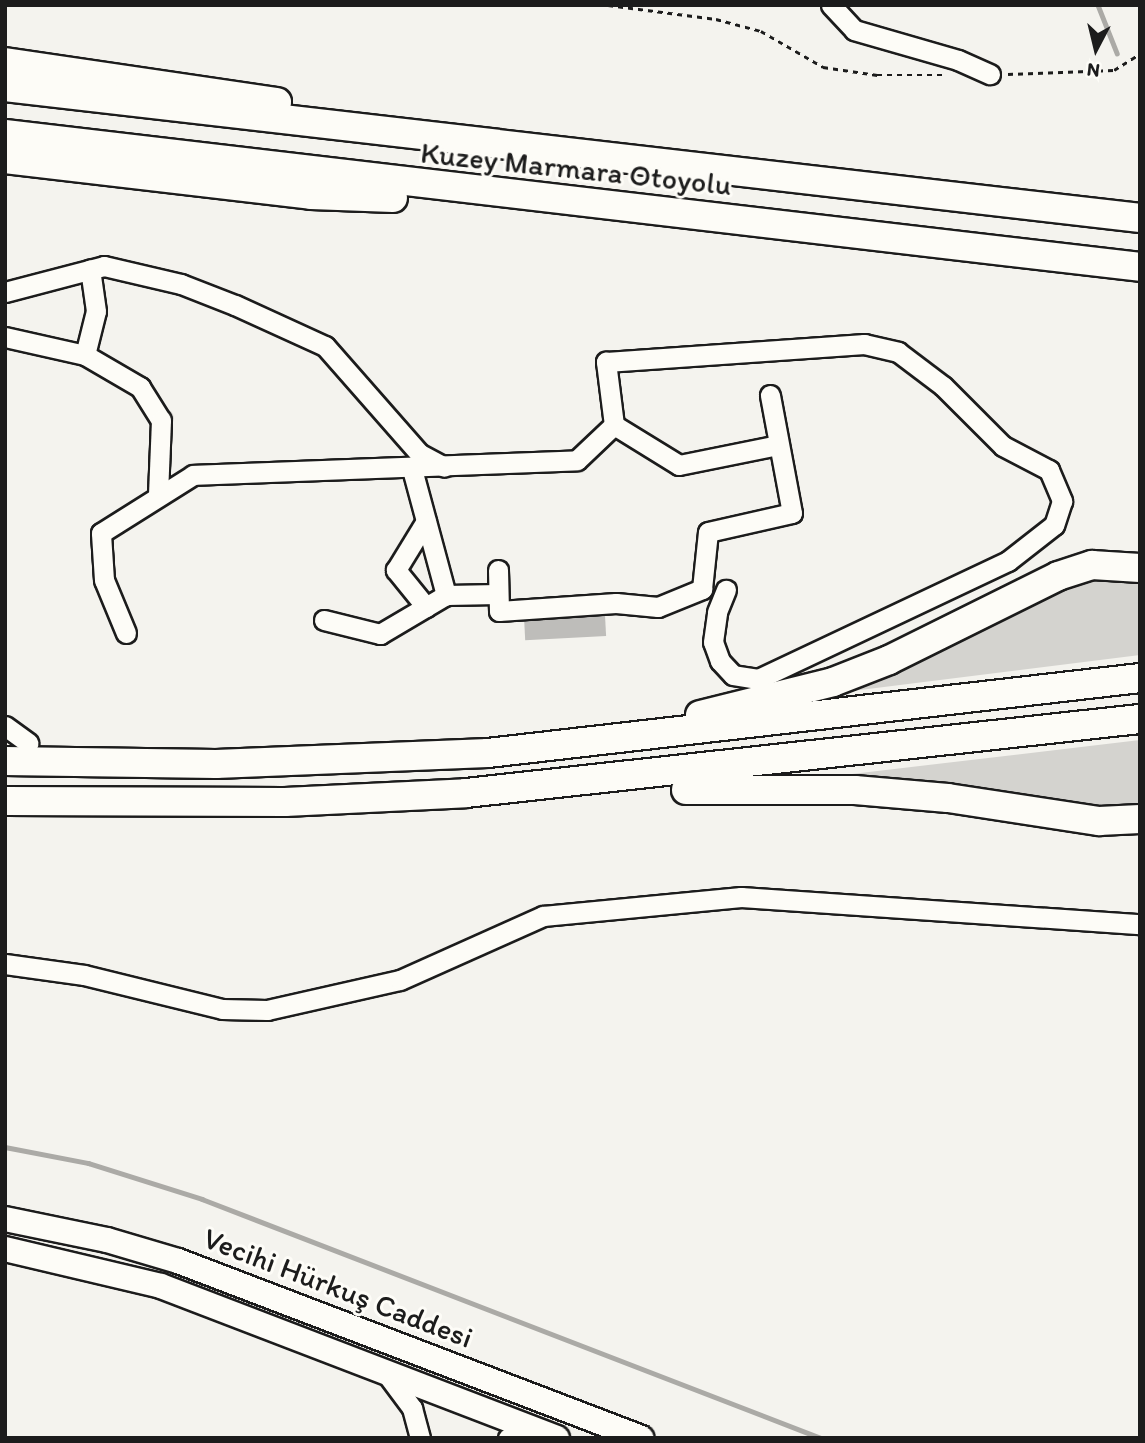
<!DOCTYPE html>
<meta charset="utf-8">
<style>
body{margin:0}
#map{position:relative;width:1145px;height:1443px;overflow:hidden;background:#f4f3ee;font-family:Itim,sans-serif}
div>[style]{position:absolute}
.green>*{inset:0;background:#d4d3cf}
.stream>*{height:4.5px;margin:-2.25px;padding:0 2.25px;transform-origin:2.25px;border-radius:2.25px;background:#abaaa6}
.building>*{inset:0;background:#bebdba;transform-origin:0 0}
.path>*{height:2.5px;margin-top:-1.25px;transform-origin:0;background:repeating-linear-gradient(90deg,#1c1c1c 0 5px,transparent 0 10px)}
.roads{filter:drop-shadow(2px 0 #1c1c1c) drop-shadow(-2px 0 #1c1c1c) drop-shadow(0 2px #1c1c1c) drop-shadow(0 -2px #1c1c1c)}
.minor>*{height:19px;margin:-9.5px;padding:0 9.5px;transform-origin:9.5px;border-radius:9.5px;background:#fdfcf7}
.major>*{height:24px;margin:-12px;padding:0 12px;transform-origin:12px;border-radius:12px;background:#fdfcf7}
.highway>*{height:28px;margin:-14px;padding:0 14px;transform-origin:14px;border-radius:14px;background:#fdfcf7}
span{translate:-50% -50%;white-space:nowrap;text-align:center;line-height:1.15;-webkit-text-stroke:6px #fdfcf7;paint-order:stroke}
.street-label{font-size:30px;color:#1c1c1c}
.frame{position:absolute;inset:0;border:7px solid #1c1c1c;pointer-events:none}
.north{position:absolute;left:1061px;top:14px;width:70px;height:70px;-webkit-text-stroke:5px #fdfcf7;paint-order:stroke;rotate:187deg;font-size:19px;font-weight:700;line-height:28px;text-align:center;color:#1c1c1c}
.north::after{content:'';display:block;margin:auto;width:24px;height:32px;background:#1c1c1c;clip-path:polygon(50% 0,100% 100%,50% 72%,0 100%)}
</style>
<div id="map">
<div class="green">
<div style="clip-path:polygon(1140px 574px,1140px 655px,844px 692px,1070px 579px)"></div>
<div style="clip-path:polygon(1140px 740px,1140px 807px,1126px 810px,853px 780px,852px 774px)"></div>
</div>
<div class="stream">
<div style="left:1098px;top:5px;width:52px;rotate:68.4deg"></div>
<div style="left:5px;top:1147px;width:85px;rotate:10.9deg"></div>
<div style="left:88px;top:1163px;width:120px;rotate:17.5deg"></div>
<div style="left:202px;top:1199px;width:664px;rotate:21.11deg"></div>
</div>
<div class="building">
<div style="left:605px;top:615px;width:21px;height:81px;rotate:87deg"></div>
</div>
<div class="path">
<div style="left:608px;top:5px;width:109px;rotate:7.4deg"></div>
<div style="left:716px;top:19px;width:47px;rotate:14.9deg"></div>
<div style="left:761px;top:31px;width:72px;rotate:30.1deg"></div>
<div style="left:823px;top:67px;width:55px;rotate:8.4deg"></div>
<div style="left:877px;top:75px;width:68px"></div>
<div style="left:1008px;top:74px;width:106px;rotate:-2.2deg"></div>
<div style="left:1114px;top:70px;width:31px;rotate:-32deg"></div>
</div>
<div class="roads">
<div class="minor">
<div style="left:831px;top:5px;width:34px;rotate:47deg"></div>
<div style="left:854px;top:30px;width:108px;rotate:16.1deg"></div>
<div style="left:958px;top:60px;width:35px;rotate:24deg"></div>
<div style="left:5px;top:292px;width:102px;rotate:-14.7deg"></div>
<div style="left:104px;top:266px;width:79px;rotate:13.2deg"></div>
<div style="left:181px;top:284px;width:58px;rotate:21.3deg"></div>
<div style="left:235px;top:305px;width:99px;rotate:24.5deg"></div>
<div style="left:325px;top:346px;width:144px;rotate:48.7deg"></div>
<div style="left:420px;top:454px;width:27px;rotate:28deg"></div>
<div style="left:5px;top:337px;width:82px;rotate:12.7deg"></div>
<div style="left:85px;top:355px;width:64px;rotate:30.2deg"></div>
<div style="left:140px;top:387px;width:39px;rotate:58deg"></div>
<div style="left:161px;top:420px;width:75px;rotate:92.3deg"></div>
<div style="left:85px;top:355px;width:45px;rotate:-76deg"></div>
<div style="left:96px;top:311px;width:42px;rotate:-98.1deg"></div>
<div style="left:614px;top:425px;width:76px;rotate:31.6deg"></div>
<div style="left:679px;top:465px;width:101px;rotate:-11.4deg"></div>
<div style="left:412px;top:469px;width:131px;rotate:74.9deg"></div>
<div style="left:498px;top:570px;width:41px;rotate:88.6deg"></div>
<div style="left:499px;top:611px;width:117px;rotate:-3.9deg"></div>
<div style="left:616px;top:603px;width:42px;rotate:5.4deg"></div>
<div style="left:658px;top:607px;width:48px;rotate:-22.2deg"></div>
<div style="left:702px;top:589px;width:57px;rotate:-84deg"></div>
<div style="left:708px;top:532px;width:86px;rotate:-12.7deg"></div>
<div style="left:792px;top:513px;width:120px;rotate:-100.6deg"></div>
<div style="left:426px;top:607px;width:48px;rotate:-129deg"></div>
<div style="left:396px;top:570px;width:57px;rotate:-58.5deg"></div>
<div style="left:324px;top:620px;width:58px;rotate:14deg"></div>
<div style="left:380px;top:634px;width:77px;rotate:-30.6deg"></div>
<div style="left:446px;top:595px;width:52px;rotate:-1.1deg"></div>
<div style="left:126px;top:633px;width:57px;rotate:-112.5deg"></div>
<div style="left:104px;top:580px;width:47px;rotate:-93.7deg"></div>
<div style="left:101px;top:533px;width:109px;rotate:-32.2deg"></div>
<div style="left:193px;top:475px;width:384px;rotate:-2.2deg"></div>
<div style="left:577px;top:460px;width:51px;rotate:-43.4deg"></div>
<div style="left:614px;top:425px;width:64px;rotate:-97.2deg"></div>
<div style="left:606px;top:362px;width:259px;rotate:-4deg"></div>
<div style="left:864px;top:344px;width:35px;rotate:13deg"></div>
<div style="left:898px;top:352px;width:56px;rotate:37.1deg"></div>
<div style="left:943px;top:386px;width:85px;rotate:45deg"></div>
<div style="left:1003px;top:446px;width:52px;rotate:27.6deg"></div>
<div style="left:1049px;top:470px;width:34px;rotate:67deg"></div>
<div style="left:1062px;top:501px;width:25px;rotate:108deg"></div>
<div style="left:1054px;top:525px;width:58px;rotate:142deg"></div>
<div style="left:1008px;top:561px;width:276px;rotate:154.7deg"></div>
<div style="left:758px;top:679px;width:25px;rotate:-171deg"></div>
<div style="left:733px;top:675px;width:19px;rotate:-133deg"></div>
<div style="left:720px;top:661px;width:20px;rotate:-110deg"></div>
<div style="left:713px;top:642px;width:30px;rotate:-82deg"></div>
<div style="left:717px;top:612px;width:24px;rotate:-68deg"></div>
<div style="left:5px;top:726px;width:29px;rotate:36deg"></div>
<div style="left:5px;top:964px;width:80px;rotate:7.9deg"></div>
<div style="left:84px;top:975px;width:142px;rotate:13.8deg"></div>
<div style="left:222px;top:1009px;width:45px;rotate:1.3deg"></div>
<div style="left:267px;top:1010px;width:136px;rotate:-12.7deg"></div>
<div style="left:400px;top:980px;width:157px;rotate:-24.1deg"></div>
<div style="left:543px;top:916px;width:199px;rotate:-5.5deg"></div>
<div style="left:741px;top:897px;width:400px;rotate:3.9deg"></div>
<div style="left:386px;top:1373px;width:44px;rotate:53.4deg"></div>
<div style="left:412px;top:1408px;width:31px;rotate:75deg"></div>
<div style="left:508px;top:1438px;width:2px"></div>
</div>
<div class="major">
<div style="left:5px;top:1219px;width:104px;rotate:11.6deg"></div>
<div style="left:107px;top:1240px;width:74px;rotate:16.5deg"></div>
<div style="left:178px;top:1261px;width:496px;rotate:20.9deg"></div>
<div style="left:5px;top:1249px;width:160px;rotate:13.3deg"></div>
<div style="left:161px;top:1286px;width:424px;rotate:21deg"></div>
</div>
<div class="highway">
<div style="left:5px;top:62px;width:275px;rotate:8.4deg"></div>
<div style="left:5px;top:87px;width:1143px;rotate:6.58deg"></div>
<div style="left:5px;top:134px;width:1143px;rotate:6.68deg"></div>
<div style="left:5px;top:159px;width:308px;rotate:6.7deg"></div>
<div style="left:311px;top:195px;width:82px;rotate:2.1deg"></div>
<div style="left:700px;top:715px;width:137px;rotate:-13.9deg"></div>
<div style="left:833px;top:682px;width:60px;rotate:-21.4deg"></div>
<div style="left:889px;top:660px;width:189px;rotate:-26.4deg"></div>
<div style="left:1058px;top:576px;width:36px;rotate:-18deg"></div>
<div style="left:1092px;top:565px;width:48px;rotate:3.6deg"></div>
<div style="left:5px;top:761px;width:211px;rotate:0.8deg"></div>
<div style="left:216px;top:764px;width:272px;rotate:-2.3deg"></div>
<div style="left:488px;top:753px;width:656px;rotate:-6.56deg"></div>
<div style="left:686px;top:790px;width:169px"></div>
<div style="left:855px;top:790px;width:93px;rotate:4.9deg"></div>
<div style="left:948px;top:798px;width:153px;rotate:8.7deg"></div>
<div style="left:1099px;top:821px;width:41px;rotate:-2.8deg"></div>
<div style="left:5px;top:801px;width:280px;rotate:0.2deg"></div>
<div style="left:285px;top:802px;width:181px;rotate:-2.8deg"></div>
<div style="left:466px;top:793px;width:678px;rotate:-6.27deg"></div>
</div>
</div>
<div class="street-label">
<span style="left:576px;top:169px;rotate:6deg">Kuzey Marmara Otoyolu</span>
<span style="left:338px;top:1288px;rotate:21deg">Vecihi Hürkuş Caddesi</span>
</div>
<div class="frame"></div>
<div class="north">N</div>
</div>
